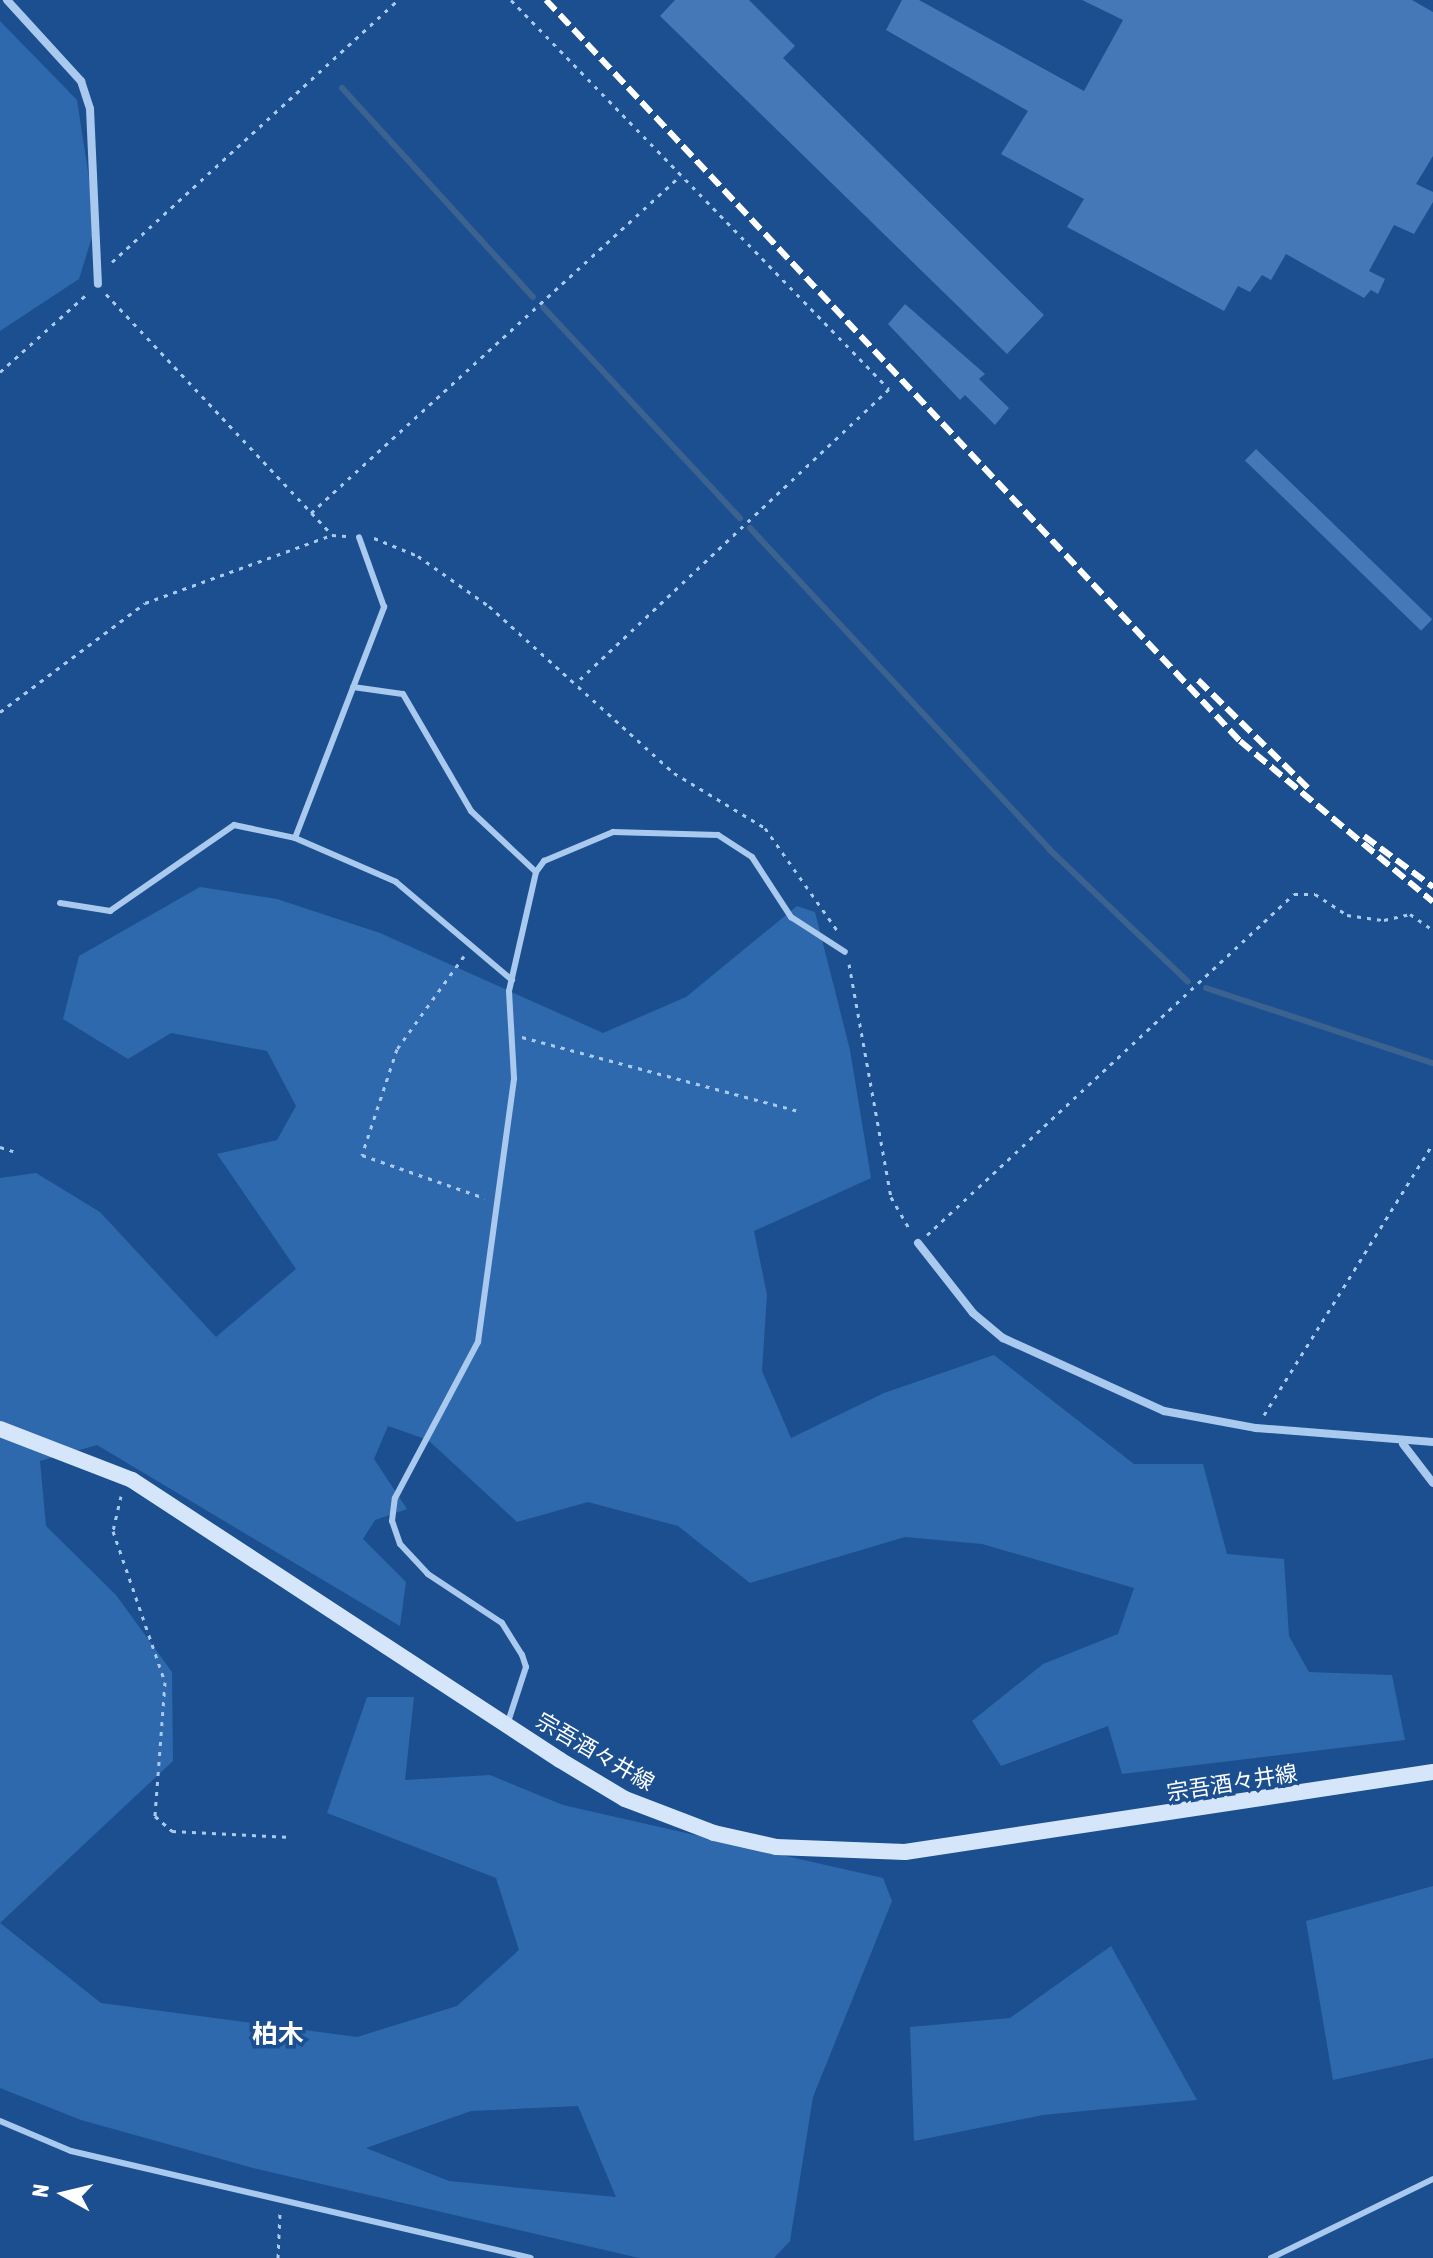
<!DOCTYPE html>
<meta charset="utf-8">
<style>
body{margin:0}
#map{position:relative;width:1433px;height:2258px;overflow:hidden;background:#1b4f8f;font-family:"Asap Condensed","Noto Sans JP",sans-serif}
div>[style]{position:absolute}
.green>*{inset:0;background:#2e69ad}
.stream>*{height:6px;margin:-3px;padding:0 3px;transform-origin:3px;border-radius:3px;background:#3c6290}
.building>*{inset:0;background:#4478b7;transform-origin:0 0}
.path>*{height:3px;margin-top:-1.5px;transform-origin:0;background:repeating-linear-gradient(90deg,#a9c9ee 0 4px,transparent 0 10px)}
.service>*{height:6px;margin:-3px;padding:0 3px;transform-origin:3px;border-radius:3px;background:#a9c9ee}
.minor>*{height:8px;margin:-4px;padding:0 4px;transform-origin:4px;border-radius:4px;background:#a9c9ee}
.secondary>*{height:16px;margin:-8px;padding:0 8px;transform-origin:8px;border-radius:8px;background:#d6e6fa}
.rail>*{height:6px;margin-top:-3px;transform-origin:0;background:repeating-linear-gradient(90deg,#fff 0 14px,transparent 0 20px)}
span{translate:-50% -50%;white-space:nowrap;text-align:center;line-height:1.15;-webkit-text-stroke:7px #1b4f8f;paint-order:stroke}
.street-label{font-size:22px;color:#fff}
.quarter-label{font-size:26px;color:#fff;font-weight:700}
.north{position:absolute;left:24px;top:2154px;width:80px;height:80px;-webkit-text-stroke:6px #1b4f8f;paint-order:stroke;rotate:278deg;font-size:22px;font-weight:700;line-height:32px;text-align:center;color:#fff}
.north::after{content:'';display:block;margin:auto;width:28px;height:36px;background:#fff;clip-path:polygon(50% 0,100% 100%,50% 72%,0 100%)}
</style>
<div id="map">
<div class="green">
<div style="clip-path:polygon(0 21px,77px 100px,96px 224px,79px 279px,0 331px)"></div>
<div style="clip-path:polygon(200px 887px,277px 899px,380px 933px,603px 1033px,686px 997px,797px 906px,815px 912px,850px 1050px,871px 1178px,754px 1231px,767px 1295px,762px 1371px,791px 1438px,884px 1393px,994px 1355px,1134px 1464px,1203px 1464px,1227px 1554px,1284px 1559px,1289px 1636px,1309px 1672px,1392px 1675px,1405px 1740px,1122px 1774px,1108px 1726px,1001px 1766px,972px 1721px,1043px 1664px,1118px 1634px,1134px 1588px,982px 1544px,905px 1537px,750px 1583px,678px 1526px,588px 1502px,517px 1522px,428px 1440px,388px 1426px,374px 1459px,407px 1509px,375px 1520px,363px 1539px,406px 1582px,400px 1626px,97px 1445px,40px 1461px,46px 1526px,116px 1595px,172px 1672px,173px 1761px,0 1923px,0 1178px,36px 1173px,100px 1212px,216px 1337px,296px 1269px,217px 1154px,277px 1140px,296px 1106px,267px 1051px,171px 1033px,128px 1059px,63px 1019px,79px 956px)"></div>
<div style="clip-path:polygon(evenodd,367px 1697px,414px 1697px,405px 1780px,490px 1775px,563px 1805px,883px 1878px,892px 1901px,813px 2097px,790px 2241px,774px 2258px,639px 2258px,253px 2168px,81px 2120px,0 2088px,0 1923px,101px 2003px,357px 2037px,457px 2006px,519px 1950px,496px 1878px,327px 1813px,367px 1697px,578px 2106px,616px 2197px,449px 2181px,366px 2148px,471px 2111px,578px 2106px)"></div>
<div style="clip-path:polygon(1433px 1886px,1433px 2058px,1333px 2080px,1306px 1921px)"></div>
<div style="clip-path:polygon(1111px 1946px,1197px 2100px,1043px 2115px,914px 2141px,910px 2027px,1010px 2018px)"></div>
</div>
<div class="stream">
<div style="left:342px;top:88px;width:283px;rotate:47.6deg"></div>
<div style="left:543px;top:307px;width:289px;rotate:47deg"></div>
<div style="left:750px;top:528px;width:439px;rotate:47deg"></div>
<div style="left:1049px;top:849px;width:192px;rotate:43.7deg"></div>
<div style="left:1206px;top:988px;width:239px;rotate:18.3deg"></div>
</div>
<div class="building">
<div style="clip-path:polygon(675px 0,749px 0,795px 46px,783px 58px,1044px 315px,1007px 354px,660px 16px)"></div>
<div style="clip-path:polygon(902px 0,919px 0,1084px 91px,1123px 20px,1082px 0,1412px 0,1433px 12px,1433px 156px,1416px 184px,1433px 192px,1433px 202px,1414px 234px,1394px 225px,1369px 271px,1385px 279px,1378px 294px,1371px 290px,1364px 298px,1286px 254px,1271px 280px,1262px 275px,1250px 292px,1238px 286px,1224px 311px,1067px 227px,1084px 199px,1001px 154px,1028px 111px,886px 30px)"></div>
<div style="clip-path:polygon(905px 304px,985px 374px,979px 379px,1009px 408px,995px 425px,965px 395px,960px 400px,888px 324px)"></div>
<div style="left:1256px;top:449px;width:245px;height:16px;rotate:44deg"></div>
</div>
<div class="path">
<div style="left:511px;top:0;width:542px;rotate:45.82deg"></div>
<div style="left:889px;top:389px;width:427px;rotate:136.8deg"></div>
<div style="left:112px;top:262px;width:388px;rotate:-42.5deg"></div>
<div style="left:106px;top:294px;width:330px;rotate:46.8deg"></div>
<div style="left:332px;top:535px;width:14px;rotate:4deg"></div>
<div style="left:0;top:372px;width:117px;rotate:-41.9deg"></div>
<div style="left:311px;top:513px;width:500px;rotate:-42.4deg"></div>
<div style="left:374px;top:538px;width:48px;rotate:22.2deg"></div>
<div style="left:418px;top:556px;width:87px;rotate:35.2deg"></div>
<div style="left:489px;top:606px;width:249px;rotate:42.1deg"></div>
<div style="left:674px;top:773px;width:106px;rotate:31.1deg"></div>
<div style="left:765px;top:828px;width:125px;rotate:54.8deg"></div>
<div style="left:0;top:712px;width:181px;rotate:-36.9deg"></div>
<div style="left:145px;top:603px;width:199px;rotate:-20deg"></div>
<div style="left:464px;top:956px;width:115px;rotate:125.8deg"></div>
<div style="left:397px;top:1049px;width:112px;rotate:108.3deg"></div>
<div style="left:362px;top:1155px;width:130px;rotate:19.3deg"></div>
<div style="left:849px;top:964px;width:237px;rotate:79.8deg"></div>
<div style="left:891px;top:1197px;width:39px;rotate:60deg"></div>
<div style="left:522px;top:1037px;width:289px;rotate:15deg"></div>
<div style="left:0;top:1147px;width:16px;rotate:18deg"></div>
<div style="left:927px;top:1235px;width:501px;rotate:-42.9deg"></div>
<div style="left:1294px;top:894px;width:21px"></div>
<div style="left:1315px;top:894px;width:38px;rotate:33deg"></div>
<div style="left:1347px;top:915px;width:37px;rotate:8deg"></div>
<div style="left:1384px;top:920px;width:27px;rotate:-13deg"></div>
<div style="left:1410px;top:914px;width:28px;rotate:35deg"></div>
<div style="left:1264px;top:1415px;width:320px;rotate:-58.1deg"></div>
<div style="left:121px;top:1496px;width:36px;rotate:103deg"></div>
<div style="left:113px;top:1531px;width:160px;rotate:71deg"></div>
<div style="left:165px;top:1682px;width:134px;rotate:94.3deg"></div>
<div style="left:155px;top:1816px;width:23px;rotate:41deg"></div>
<div style="left:172px;top:1831px;width:120px;rotate:2.9deg"></div>
<div style="left:278px;top:2258px;width:45px;rotate:-87.5deg"></div>
</div>
<div class="service">
<div style="left:353px;top:687px;width:50px;rotate:8deg"></div>
<div style="left:403px;top:694px;width:135px;rotate:59.8deg"></div>
<div style="left:471px;top:811px;width:89px;rotate:43.2deg"></div>
<div style="left:295px;top:838px;width:248px;rotate:-68.9deg"></div>
<div style="left:384px;top:607px;width:74px;rotate:-109.7deg"></div>
<div style="left:60px;top:903px;width:51px;rotate:9.1deg"></div>
<div style="left:110px;top:911px;width:151px;rotate:-34.7deg"></div>
<div style="left:234px;top:825px;width:62px;rotate:12deg"></div>
<div style="left:295px;top:838px;width:110px;rotate:23.5deg"></div>
<div style="left:396px;top:882px;width:152px;rotate:40.2deg"></div>
<div style="left:508px;top:1722px;width:58px;rotate:-71.9deg"></div>
<div style="left:526px;top:1667px;width:13px;rotate:-108deg"></div>
<div style="left:522px;top:1655px;width:38px;rotate:-122deg"></div>
<div style="left:502px;top:1623px;width:89px;rotate:-146.5deg"></div>
<div style="left:428px;top:1574px;width:41px;rotate:-133deg"></div>
<div style="left:400px;top:1544px;width:24px;rotate:-109deg"></div>
<div style="left:392px;top:1521px;width:23px;rotate:-83deg"></div>
<div style="left:395px;top:1498px;width:177px;rotate:-62deg"></div>
<div style="left:478px;top:1342px;width:266px;rotate:-82.2deg"></div>
<div style="left:514px;top:1078px;width:87px;rotate:-93.3deg"></div>
<div style="left:509px;top:991px;width:122px;rotate:-77.2deg"></div>
<div style="left:536px;top:872px;width:14px;rotate:-54deg"></div>
<div style="left:544px;top:861px;width:75px;rotate:-22.8deg"></div>
<div style="left:613px;top:832px;width:105px;rotate:1.6deg"></div>
<div style="left:718px;top:835px;width:40px;rotate:32.9deg"></div>
<div style="left:752px;top:857px;width:72px;rotate:57deg"></div>
<div style="left:791px;top:917px;width:64px;rotate:32.9deg"></div>
<div style="left:0;top:2121px;width:77px;rotate:22.9deg"></div>
<div style="left:71px;top:2151px;width:472px;rotate:13.1deg"></div>
<div style="left:1271px;top:2258px;width:180px;rotate:-26deg"></div>
</div>
<div class="minor">
<div style="left:7px;top:0;width:110px;rotate:47.6deg"></div>
<div style="left:81px;top:81px;width:29px;rotate:72deg"></div>
<div style="left:90px;top:109px;width:175px;rotate:87.4deg"></div>
<div style="left:918px;top:1243px;width:89px;rotate:51.8deg"></div>
<div style="left:973px;top:1313px;width:39px;rotate:40deg"></div>
<div style="left:1003px;top:1338px;width:177px;rotate:24.4deg"></div>
<div style="left:1164px;top:1411px;width:94px;rotate:10.5deg"></div>
<div style="left:1256px;top:1428px;width:178px;rotate:4.5deg"></div>
<div style="left:1403px;top:1444px;width:49px;rotate:52.4deg"></div>
</div>
<div class="secondary">
<div style="left:0;top:1429px;width:142px;rotate:21.1deg"></div>
<div style="left:132px;top:1480px;width:511px;rotate:33.19deg"></div>
<div style="left:560px;top:1760px;width:76px;rotate:31deg"></div>
<div style="left:625px;top:1799px;width:95px;rotate:20.9deg"></div>
<div style="left:714px;top:1833px;width:64px;rotate:12.7deg"></div>
<div style="left:776px;top:1847px;width:129px;rotate:2.2deg"></div>
<div style="left:905px;top:1852px;width:534px;rotate:-8.62deg"></div>
</div>
<div class="rail">
<div style="left:546px;top:0;width:1015px;rotate:46.88deg"></div>
<div style="left:1240px;top:741px;width:251px;rotate:39.8deg"></div>
<div style="left:1198px;top:680px;width:156px;rotate:44.5deg"></div>
<div style="left:1364px;top:836px;width:86px;rotate:36.5deg"></div>
</div>
<div class="street-label">
<span style="left:595px;top:1752px;rotate:30deg">宗吾酒々井線</span>
<span style="left:1232px;top:1783px;rotate:-9deg">宗吾酒々井線</span>
</div>
<div class="quarter-label">
<span style="left:278px;top:2035px">柏木</span>
</div>
<div class="north">N</div>
</div>
